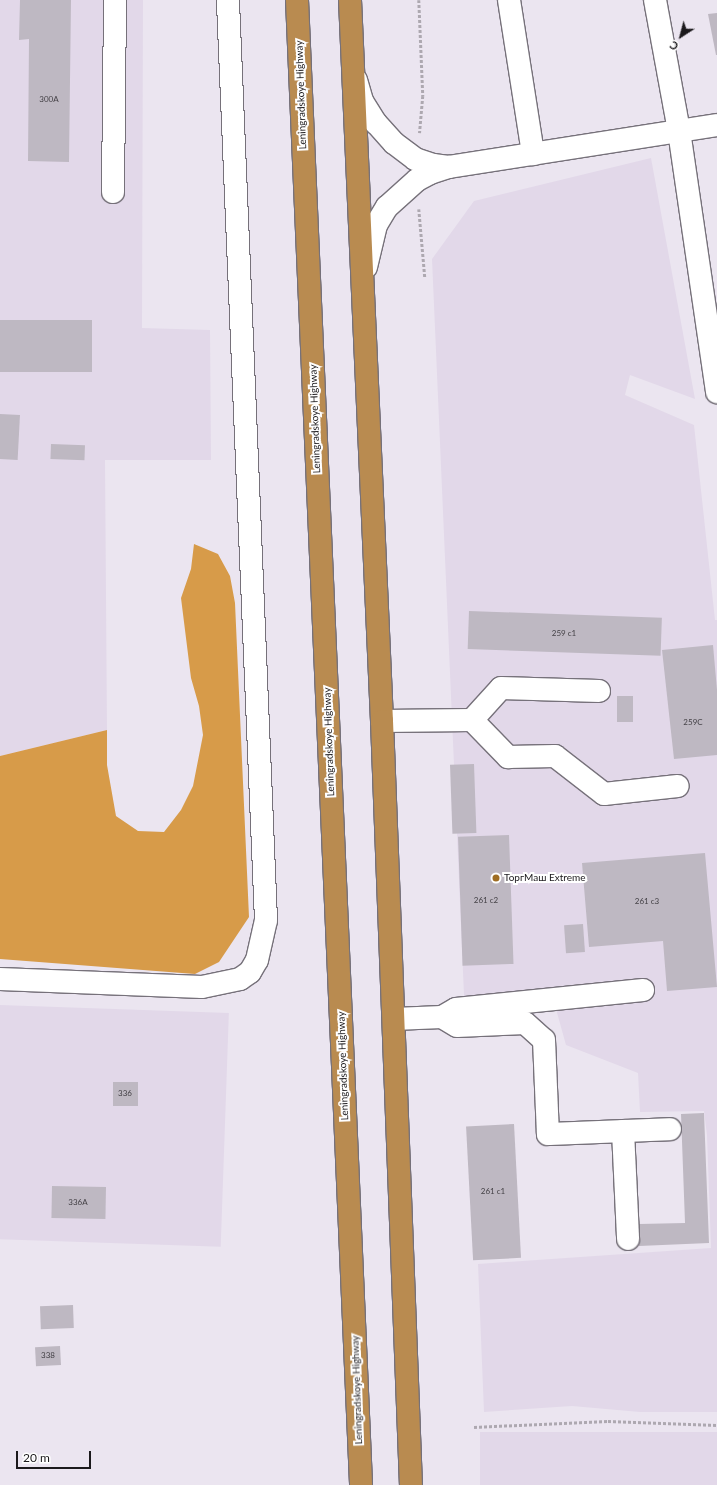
<!DOCTYPE html>
<meta charset="utf-8">
<style>
body{margin:0}
#map{position:relative;width:717px;height:1485px;overflow:hidden;background:#ebe5f0;font-family:Lato,sans-serif}
div>[style]{position:absolute}
.built>*{inset:0;background:#e2d8e9;transform-origin:0 0}
.forest>*{inset:0;background:#d79b49}
.building>*{inset:0;background:#beb8c2;transform-origin:0 0}
.path>*{height:2.5px;margin-top:-1.25px;transform-origin:0;background:repeating-linear-gradient(90deg,#ada8b0 0 3px,transparent 0 5px)}
.roads{filter:drop-shadow(1px 0 #76717a) drop-shadow(-1px 0 #76717a) drop-shadow(0 1px #76717a) drop-shadow(0 -1px #76717a)}
.minor>*{height:22px;margin:-11px;padding:0 11px;transform-origin:11px;border-radius:11px;background:#fff}
.highway>*{height:22px;margin:-11px;padding:0 11px;transform-origin:11px;border-radius:11px;background:#b98b50}
.dots>*{width:11px;height:11px;translate:-50% -50%;box-sizing:border-box;border:2px solid #fff;border-radius:50%}
span{translate:-50% -50%;white-space:nowrap;text-align:center;line-height:1.15;-webkit-text-stroke:4px #fff;paint-order:stroke}
.number-label{font-size:8px;color:#444146}
.number-label span{-webkit-text-stroke-width:0}
.street-label{font-size:10px;color:#1b191c}
.poi-label{font-size:10px;color:#1b191c}
.left{translate:0 -50%;text-align:left}
.north{position:absolute;left:661px;top:16px;width:40px;height:40px;-webkit-text-stroke:3px #fff;paint-order:stroke;rotate:216deg;font-size:11px;font-weight:700;line-height:16px;text-align:center;color:#1b191c}
.north::after{content:'';display:block;margin:auto;width:14px;height:18px;background:#1b191c;clip-path:polygon(50% 0,100% 100%,50% 72%,0 100%)}
.scale{position:absolute;left:16px;top:1451px;width:75px;height:18px;box-sizing:border-box;border:2px solid #1b191c;border-top:0;padding-left:5px;font-size:12px;line-height:14px;white-space:nowrap;color:#1b191c;-webkit-text-stroke:3px #fff;paint-order:stroke}
</style>
<div id="map">
<div class="built">
<div style="clip-path:polygon(0 0,143px 0,142px 328px,210px 330px,211px 460px,105px 460px,107px 730px,0 756px)"></div>
<div style="clip-path:polygon(651px 158px,695px 399px,630px 375px,625px 395px,694px 425px,715px 620px,717px 620px,717px 1412px,640px 1412px,572px 1406px,484px 1412px,478px 1264px,711px 1248px,707px 1135px,704px 1111px,640px 1112px,638px 1073px,566px 1045px,556px 1009px,465px 1018px,432px 259px,474px 201px)"></div>
<div style="left:0;top:1005px;width:229px;height:234px;rotate:2deg"></div>
<div style="left:480px;top:1432px;width:237px;height:53px"></div>
</div>
<div class="forest">
<div style="clip-path:polygon(194px 544px,218px 554px,230px 576px,235px 603px,249px 917px,219px 962px,195px 974px,0 959px,0 756px,107px 730px,107px 765px,116px 816px,138px 831px,164px 832px,181px 810px,193px 786px,203px 735px,199px 706px,191px 678px,181px 598px,191px 569px)"></div>
</div>
<div class="building">
<div style="clip-path:polygon(20px 0,71px 0,69px 162px,28px 161px,29px 39px,19px 40px)"></div>
<div style="clip-path:polygon(717px 13px,717px 55px,716px 55px,708px 14px)"></div>
<div style="left:0;top:320px;width:92px;height:52px"></div>
<div style="left:0;top:414px;width:20px;height:45px;rotate:3deg"></div>
<div style="left:51px;top:444px;width:34px;height:15px;rotate:2deg"></div>
<div style="left:469px;top:611px;width:193px;height:38px;rotate:2deg"></div>
<div style="clip-path:polygon(713px 645px,717px 690px,717px 755px,674px 759px,662px 650px)"></div>
<div style="left:617px;top:696px;width:16px;height:26px"></div>
<div style="left:474px;top:764px;width:69px;height:24px;rotate:88deg"></div>
<div style="left:509px;top:835px;width:129px;height:51px;rotate:88deg"></div>
<div style="clip-path:polygon(705px 853px,717px 987px,667px 991px,663px 941px,589px 947px,582px 863px)"></div>
<div style="left:583px;top:924px;width:28px;height:19px;rotate:86deg"></div>
<div style="left:113px;top:1082px;width:25px;height:24px"></div>
<div style="clip-path:polygon(704px 1113px,709px 1243px,639px 1246px,639px 1224px,685px 1223px,681px 1114px)"></div>
<div style="left:514px;top:1124px;width:134px;height:48px;rotate:87deg"></div>
<div style="left:52px;top:1186px;width:54px;height:32px;rotate:1deg"></div>
<div style="left:73px;top:1305px;width:23px;height:33px;rotate:88deg"></div>
<div style="left:60px;top:1346px;width:19px;height:25px;rotate:87deg"></div>
</div>
<div class="path">
<div style="left:419px;top:0;width:96px;rotate:87.6deg"></div>
<div style="left:423px;top:96px;width:37px;rotate:95deg"></div>
<div style="left:419px;top:209px;width:68px;rotate:85deg"></div>
<div style="left:474px;top:1427px;width:134px;rotate:-2.6deg"></div>
<div style="left:608px;top:1421px;width:109px;rotate:2.1deg"></div>
</div>
<div class="roads">
<div class="minor">
<div style="left:509px;top:0;width:156px;rotate:81.1deg"></div>
<div style="left:655px;top:0;width:133px;rotate:79.6deg"></div>
<div style="left:679px;top:131px;width:264px;rotate:81.7deg"></div>
<div style="left:356px;top:80px;width:22px;rotate:74deg"></div>
<div style="left:362px;top:101px;width:26px;rotate:58deg"></div>
<div style="left:376px;top:123px;width:27px;rotate:48deg"></div>
<div style="left:394px;top:143px;width:26px;rotate:37deg"></div>
<div style="left:415px;top:159px;width:19px;rotate:18deg"></div>
<div style="left:433px;top:165px;width:16px;rotate:7deg"></div>
<div style="left:113px;top:192px;width:192px;rotate:-89.4deg"></div>
<div style="left:366px;top:267px;width:43px;rotate:-76.6deg"></div>
<div style="left:376px;top:225px;width:21px;rotate:-59deg"></div>
<div style="left:387px;top:207px;width:40px;rotate:-42deg"></div>
<div style="left:417px;top:180px;width:15px;rotate:-28deg"></div>
<div style="left:430px;top:173px;width:20px;rotate:-18deg"></div>
<div style="left:449px;top:167px;width:271px;rotate:-8.9deg"></div>
<div style="left:472px;top:720px;width:43px;rotate:-47.8deg"></div>
<div style="left:501px;top:688px;width:98px;rotate:1.8deg"></div>
<div style="left:382px;top:721px;width:90px;rotate:-0.6deg"></div>
<div style="left:472px;top:720px;width:52px;rotate:45.8deg"></div>
<div style="left:508px;top:757px;width:47px;rotate:-1.2deg"></div>
<div style="left:555px;top:756px;width:62px;rotate:37.8deg"></div>
<div style="left:604px;top:794px;width:74px;rotate:-6.2deg"></div>
<div style="left:0;top:979px;width:202px;rotate:2.3deg"></div>
<div style="left:202px;top:987px;width:39px;rotate:-12deg"></div>
<div style="left:240px;top:979px;width:12px;rotate:-35deg"></div>
<div style="left:250px;top:972px;width:14px;rotate:-60deg"></div>
<div style="left:257px;top:960px;width:41px;rotate:-77.3deg"></div>
<div style="left:266px;top:920px;width:921px;rotate:-92.37deg"></div>
<div style="left:442px;top:1017px;width:16px;rotate:-30deg"></div>
<div style="left:456px;top:1009px;width:188px;rotate:-5.8deg"></div>
<div style="left:394px;top:1019px;width:48px;rotate:-2.4deg"></div>
<div style="left:442px;top:1017px;width:17px;rotate:31deg"></div>
<div style="left:457px;top:1026px;width:68px;rotate:-2.5deg"></div>
<div style="left:525px;top:1023px;width:25px;rotate:42deg"></div>
<div style="left:544px;top:1040px;width:94px;rotate:87.6deg"></div>
<div style="left:548px;top:1134px;width:122px;rotate:-2.3deg"></div>
<div style="left:623px;top:1131px;width:108px;rotate:87.3deg"></div>
</div>
<div class="highway">
<div style="left:297px;top:0;width:1486px;rotate:87.53deg"></div>
<div style="left:350px;top:0;width:722px;rotate:87.46deg"></div>
<div style="left:382px;top:721px;width:765px;rotate:87.83deg"></div>
</div>
</div>
<div class="dots">
<div style="left:496px;top:878px;background:#9f6d23"></div>
</div>
<div class="number-label">
<span style="left:49px;top:100px">300А</span>
<span style="left:564px;top:634px">259 c1</span>
<span style="left:693px;top:723px">259С</span>
<span style="left:486px;top:901px">261 с2</span>
<span style="left:647px;top:902px">261 с3</span>
<span style="left:125px;top:1094px">336</span>
<span style="left:493px;top:1192px">261 с1</span>
<span style="left:78px;top:1203px">336А</span>
<span style="left:48px;top:1356px">338</span>
</div>
<div class="street-label">
<span style="left:301px;top:95px;rotate:-92deg">Leningradskoye Highway</span>
<span style="left:315px;top:419px;rotate:-92deg">Leningradskoye Highway</span>
<span style="left:329px;top:742px;rotate:-92deg">Leningradskoye Highway</span>
<span style="left:343px;top:1066px;rotate:-92deg">Leningradskoye Highway</span>
<span style="left:357px;top:1390px;rotate:-92deg">Leningradskoye Highway</span>
</div>
<div class="poi-label">
<span class="left" style="left:504px;top:878px">ТоргМаш Extreme</span>
</div>
<div class="north">С</div>
<div class="scale">20 m</div>
</div>
